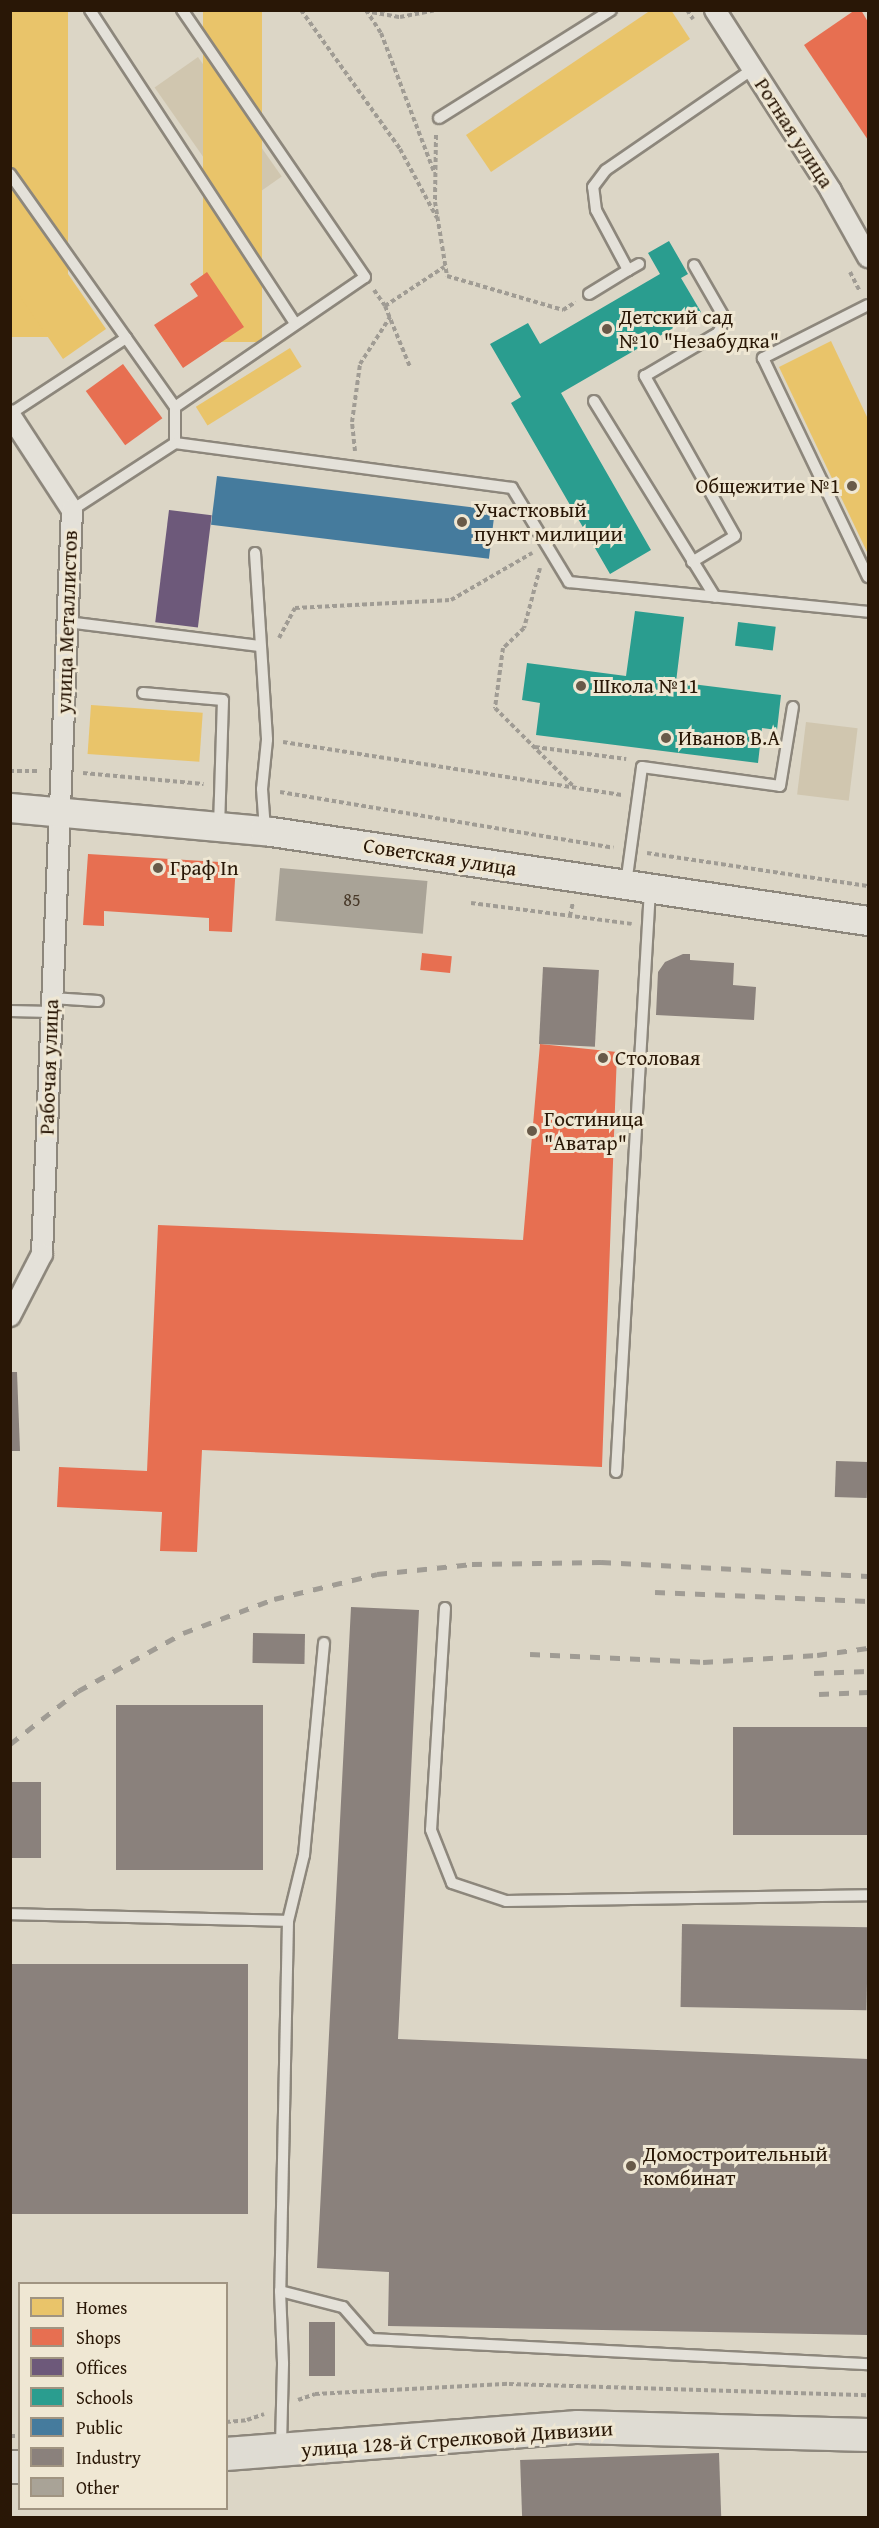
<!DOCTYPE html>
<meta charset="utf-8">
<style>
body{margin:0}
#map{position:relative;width:879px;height:2528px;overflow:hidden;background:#dcd6c6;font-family:"Gentium Book Plus",serif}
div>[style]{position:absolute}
.green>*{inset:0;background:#d0c6af;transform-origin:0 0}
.homes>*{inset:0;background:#e9c46a;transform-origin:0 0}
.shops>*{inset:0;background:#e76f51;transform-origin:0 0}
.offices>*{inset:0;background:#6d597a;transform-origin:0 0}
.schools>*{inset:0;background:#2a9d8f;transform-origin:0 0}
.public>*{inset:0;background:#457b9d;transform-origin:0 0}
.industry>*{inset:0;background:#8a817c;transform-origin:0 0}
.building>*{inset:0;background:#a9a397;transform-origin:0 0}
.path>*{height:4px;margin-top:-2px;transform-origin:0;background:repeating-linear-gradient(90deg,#a09c94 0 4.5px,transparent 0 7.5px)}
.roads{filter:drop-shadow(2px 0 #8d877c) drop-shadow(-2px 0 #8d877c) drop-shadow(0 2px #8d877c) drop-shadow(0 -2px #8d877c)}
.lane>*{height:10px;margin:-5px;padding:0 5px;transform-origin:5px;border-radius:5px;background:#e4e1d9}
.street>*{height:20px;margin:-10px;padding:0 10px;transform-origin:10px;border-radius:10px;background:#e4e1d9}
.secondary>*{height:28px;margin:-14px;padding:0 14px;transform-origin:14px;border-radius:14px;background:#e4e1d9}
.primary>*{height:32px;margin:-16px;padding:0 16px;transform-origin:16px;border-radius:16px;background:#dfdcd3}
.rail>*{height:4.5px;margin-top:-2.25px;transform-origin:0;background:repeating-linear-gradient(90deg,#a09c94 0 10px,transparent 0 20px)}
.dots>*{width:16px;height:16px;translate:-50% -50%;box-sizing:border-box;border:3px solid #efe7d3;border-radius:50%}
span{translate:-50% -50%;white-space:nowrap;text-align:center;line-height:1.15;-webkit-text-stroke:6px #efe7d3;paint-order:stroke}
.number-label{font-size:18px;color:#493a2a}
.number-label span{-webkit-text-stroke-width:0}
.street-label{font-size:21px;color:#291706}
.poi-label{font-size:21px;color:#291706}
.left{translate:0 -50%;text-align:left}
.right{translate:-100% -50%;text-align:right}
.frame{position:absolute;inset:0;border:12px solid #291706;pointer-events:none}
.legend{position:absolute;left:18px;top:2282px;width:210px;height:228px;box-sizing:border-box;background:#efe7d3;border:2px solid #a09481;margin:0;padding:8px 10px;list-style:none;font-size:18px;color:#291706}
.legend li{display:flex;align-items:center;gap:12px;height:30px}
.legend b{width:30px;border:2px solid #a09481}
</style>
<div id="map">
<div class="green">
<div style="left:198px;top:57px;width:146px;height:53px;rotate:55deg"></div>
<div style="left:806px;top:722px;width:52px;height:73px;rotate:7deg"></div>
</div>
<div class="homes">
<div style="left:11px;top:10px;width:57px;height:327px"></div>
<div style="left:203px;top:10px;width:59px;height:332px"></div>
<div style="clip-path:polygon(651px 10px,671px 10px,690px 39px,491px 172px,466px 135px)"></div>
<div style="clip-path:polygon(26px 213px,106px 329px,63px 359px,10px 282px,10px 224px)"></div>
<div style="clip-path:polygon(831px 341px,868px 419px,868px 554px,779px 367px)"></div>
<div style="left:290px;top:348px;width:22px;height:111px;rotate:58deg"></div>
<div style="left:91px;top:705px;width:112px;height:49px;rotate:4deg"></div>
</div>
<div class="shops">
<div style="clip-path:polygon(855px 10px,861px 10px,868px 22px,868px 140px,804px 45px)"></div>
<div style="clip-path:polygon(207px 272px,244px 327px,183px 368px,154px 325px,198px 296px,190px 284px)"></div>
<div style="left:123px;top:364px;width:67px;height:46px;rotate:54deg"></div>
<div style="clip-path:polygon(88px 854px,236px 863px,232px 932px,209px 931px,209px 918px,104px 911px,104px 926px,83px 925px)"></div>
<div style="left:422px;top:953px;width:30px;height:17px;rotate:6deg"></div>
<div style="clip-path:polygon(540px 1044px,617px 1052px,602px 1467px,202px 1450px,197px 1552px,160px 1551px,162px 1512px,57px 1507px,59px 1467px,147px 1471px,158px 1225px,523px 1240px)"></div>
</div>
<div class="offices">
<div style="left:169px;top:510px;width:43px;height:113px;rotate:7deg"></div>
</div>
<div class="schools">
<div style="clip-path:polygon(669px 241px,688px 274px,681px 278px,701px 312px,561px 393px,651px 550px,610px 574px,511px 403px,521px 397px,490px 344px,528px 323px,540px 344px,660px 274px,648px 253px)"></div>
<div style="clip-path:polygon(635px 611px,684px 617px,676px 682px,781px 695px,777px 730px,762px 728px,758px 763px,536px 735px,540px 703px,522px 700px,527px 663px,626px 676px)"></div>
<div style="left:738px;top:622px;width:38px;height:24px;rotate:7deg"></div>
</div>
<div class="public">
<div style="left:217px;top:476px;width:280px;height:49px;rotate:7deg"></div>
</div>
<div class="industry">
<div style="clip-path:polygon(683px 954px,690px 954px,690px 960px,734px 963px,733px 985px,756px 987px,754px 1020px,656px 1015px,658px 972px,665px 962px)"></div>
<div style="left:543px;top:967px;width:56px;height:77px;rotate:3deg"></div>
<div style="clip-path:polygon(10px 1372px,17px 1372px,20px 1451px,10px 1451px)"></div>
<div style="left:836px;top:1461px;width:32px;height:36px;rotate:2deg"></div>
<div style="clip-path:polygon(351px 1607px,419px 1610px,398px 2039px,868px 2059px,868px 2335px,388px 2326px,389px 2272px,317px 2268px)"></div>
<div style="left:253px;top:1633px;width:52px;height:30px;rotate:1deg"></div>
<div style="left:116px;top:1705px;width:147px;height:165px"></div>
<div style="left:868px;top:1727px;width:108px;height:135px;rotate:90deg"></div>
<div style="left:10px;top:1782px;width:31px;height:76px"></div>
<div style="left:682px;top:1924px;width:186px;height:83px;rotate:1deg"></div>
<div style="left:248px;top:1964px;width:250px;height:238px;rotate:90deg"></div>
<div style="left:309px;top:2322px;width:26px;height:54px"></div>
<div style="left:719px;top:2453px;width:65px;height:199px;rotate:88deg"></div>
</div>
<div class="building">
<div style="left:280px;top:868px;width:148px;height:53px;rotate:5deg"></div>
</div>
<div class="path">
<div style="left:301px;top:10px;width:171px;rotate:54.5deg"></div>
<div style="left:400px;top:149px;width:78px;rotate:61.8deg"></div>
<div style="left:366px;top:10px;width:27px;rotate:57deg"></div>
<div style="left:381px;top:33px;width:149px;rotate:69.1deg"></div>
<div style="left:687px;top:10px;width:11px;rotate:56deg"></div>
<div style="left:365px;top:11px;width:36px;rotate:10deg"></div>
<div style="left:400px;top:17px;width:37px;rotate:-11deg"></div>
<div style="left:436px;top:135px;width:67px;rotate:90.9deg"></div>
<div style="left:435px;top:202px;width:75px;rotate:80.8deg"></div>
<div style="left:447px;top:276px;width:121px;rotate:16.3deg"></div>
<div style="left:563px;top:310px;width:15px;rotate:-32deg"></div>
<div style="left:850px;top:272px;width:20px;rotate:63deg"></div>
<div style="left:374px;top:290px;width:19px;rotate:55deg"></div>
<div style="left:385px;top:306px;width:71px;rotate:-33.5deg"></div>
<div style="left:385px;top:306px;width:66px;rotate:67.7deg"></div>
<div style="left:355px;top:451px;width:29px;rotate:-96deg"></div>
<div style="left:352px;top:422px;width:59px;rotate:-82.1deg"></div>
<div style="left:360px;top:364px;width:56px;rotate:-57.4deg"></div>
<div style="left:540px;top:568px;width:62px;rotate:104.9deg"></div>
<div style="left:524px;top:628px;width:29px;rotate:136deg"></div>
<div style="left:503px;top:648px;width:61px;rotate:97.6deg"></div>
<div style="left:495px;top:708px;width:112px;rotate:45deg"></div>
<div style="left:279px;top:638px;width:34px;rotate:-62deg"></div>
<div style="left:295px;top:608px;width:156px;rotate:-2.9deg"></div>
<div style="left:451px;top:600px;width:94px;rotate:-30.1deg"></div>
<div style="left:283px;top:742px;width:343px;rotate:8.9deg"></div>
<div style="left:535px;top:747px;width:92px;rotate:7.5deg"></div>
<div style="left:10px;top:771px;width:29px"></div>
<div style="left:83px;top:773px;width:121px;rotate:5.2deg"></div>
<div style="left:280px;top:792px;width:338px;rotate:9.5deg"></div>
<div style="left:647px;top:853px;width:223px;rotate:8.5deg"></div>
<div style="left:471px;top:903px;width:162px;rotate:7.4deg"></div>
<div style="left:570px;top:916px;width:14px;rotate:-78deg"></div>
<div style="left:298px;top:2400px;width:18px;rotate:-19deg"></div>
<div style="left:315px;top:2394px;width:194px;rotate:-3deg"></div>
<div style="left:509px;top:2384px;width:359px;rotate:1.8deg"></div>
<div style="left:226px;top:2422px;width:21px;rotate:-5deg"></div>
<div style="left:247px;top:2420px;width:18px;rotate:-19deg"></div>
<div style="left:11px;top:2436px;width:9px"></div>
</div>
<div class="roads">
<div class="lane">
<div style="left:90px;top:10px;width:374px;rotate:56.8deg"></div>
<div style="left:439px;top:118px;width:203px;rotate:-32.1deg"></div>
<div style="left:10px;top:174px;width:286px;rotate:54.7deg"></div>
<div style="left:175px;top:407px;width:36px;rotate:90deg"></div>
<div style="left:639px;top:264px;width:13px;rotate:151deg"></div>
<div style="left:628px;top:270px;width:68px;rotate:-118.1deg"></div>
<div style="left:596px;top:210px;width:23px;rotate:-97deg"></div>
<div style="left:593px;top:187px;width:21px;rotate:-53deg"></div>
<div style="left:606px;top:170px;width:178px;rotate:-34.5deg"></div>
<div style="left:589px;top:294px;width:46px;rotate:-31.6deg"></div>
<div style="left:868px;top:305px;width:118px;rotate:153.2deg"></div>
<div style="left:763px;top:358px;width:243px;rotate:64.4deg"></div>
<div style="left:594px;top:401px;width:230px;rotate:58.3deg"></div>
<div style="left:175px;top:407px;width:230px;rotate:-34.4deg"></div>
<div style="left:365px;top:277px;width:324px;rotate:-124.4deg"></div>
<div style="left:10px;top:414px;width:139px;rotate:-33.2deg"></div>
<div style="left:72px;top:510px;width:123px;rotate:-33deg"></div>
<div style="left:175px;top:443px;width:340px;rotate:7.6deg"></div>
<div style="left:512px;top:488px;width:110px;rotate:58.8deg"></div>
<div style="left:569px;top:582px;width:301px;rotate:5.7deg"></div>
<div style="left:255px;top:553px;width:187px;rotate:86.3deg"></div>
<div style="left:267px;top:740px;width:49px;rotate:95.8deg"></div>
<div style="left:262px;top:789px;width:41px;rotate:85.8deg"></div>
<div style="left:692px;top:562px;width:50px;rotate:-31.2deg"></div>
<div style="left:735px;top:536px;width:184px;rotate:-119.4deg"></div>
<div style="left:645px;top:376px;width:85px;rotate:-30.5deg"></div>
<div style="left:718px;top:333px;width:16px;rotate:-63deg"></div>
<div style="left:725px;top:319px;width:62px;rotate:-119.9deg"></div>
<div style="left:67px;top:622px;width:194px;rotate:7.1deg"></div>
<div style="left:143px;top:693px;width:80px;rotate:5deg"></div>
<div style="left:223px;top:700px;width:126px;rotate:91.8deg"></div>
<div style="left:626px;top:884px;width:118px;rotate:-82.2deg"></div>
<div style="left:642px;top:767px;width:139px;rotate:7.8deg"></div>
<div style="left:780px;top:786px;width:80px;rotate:-80.7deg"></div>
<div style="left:52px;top:998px;width:46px;rotate:3.7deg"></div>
<div style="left:10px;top:1011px;width:41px;rotate:1.4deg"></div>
<div style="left:616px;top:1472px;width:584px;rotate:-86.66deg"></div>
<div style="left:445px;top:1608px;width:222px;rotate:93.6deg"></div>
<div style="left:431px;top:1830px;width:57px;rotate:68.4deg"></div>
<div style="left:452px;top:1883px;width:57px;rotate:18.4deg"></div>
<div style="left:506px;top:1901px;width:362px;rotate:-0.9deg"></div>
<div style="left:10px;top:1914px;width:278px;rotate:1.4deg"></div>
<div style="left:288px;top:1921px;width:370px;rotate:91.2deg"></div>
<div style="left:280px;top:2291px;width:73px;rotate:87.6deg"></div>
<div style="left:283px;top:2364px;width:83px;rotate:91.4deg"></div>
<div style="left:288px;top:1921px;width:68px;rotate:-76.4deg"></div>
<div style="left:304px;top:1855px;width:213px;rotate:-84.6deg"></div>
<div style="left:280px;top:2291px;width:65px;rotate:14.3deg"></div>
<div style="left:343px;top:2307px;width:43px;rotate:48.8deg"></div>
<div style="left:371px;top:2339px;width:498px;rotate:2.9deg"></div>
</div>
<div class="street">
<div style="left:715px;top:10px;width:215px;rotate:57.3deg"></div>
<div style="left:831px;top:191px;width:76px;rotate:60.7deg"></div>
<div style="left:10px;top:415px;width:113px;rotate:56.9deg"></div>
<div style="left:72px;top:510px;width:745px;rotate:92.31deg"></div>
<div style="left:42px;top:1254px;width:70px;rotate:117.3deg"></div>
</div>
<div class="secondary">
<div style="left:10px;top:808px;width:256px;rotate:5.2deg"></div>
<div style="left:265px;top:831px;width:610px;rotate:8.49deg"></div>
</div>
<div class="primary">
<div style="left:226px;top:2454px;width:353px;rotate:-4.4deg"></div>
<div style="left:578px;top:2427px;width:290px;rotate:1.6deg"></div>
<div style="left:10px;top:2467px;width:10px"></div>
</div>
</div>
<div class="rail">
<div style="left:655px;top:1592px;width:213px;rotate:2.4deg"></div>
<div style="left:530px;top:1654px;width:173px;rotate:2.6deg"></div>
<div style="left:703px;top:1662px;width:114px;rotate:-3.5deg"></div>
<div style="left:817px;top:1655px;width:51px;rotate:-7.8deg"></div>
<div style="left:814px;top:1673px;width:54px;rotate:-2.1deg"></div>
<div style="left:819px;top:1694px;width:49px;rotate:-2.3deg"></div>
<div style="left:10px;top:1744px;width:86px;rotate:-37.9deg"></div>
<div style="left:78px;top:1691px;width:120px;rotate:-28.9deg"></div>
<div style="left:183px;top:1633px;width:97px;rotate:-20.5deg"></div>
<div style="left:274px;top:1599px;width:106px;rotate:-13.6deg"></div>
<div style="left:377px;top:1574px;width:96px;rotate:-6deg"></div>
<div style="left:472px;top:1564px;width:129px;rotate:-0.9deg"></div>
<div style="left:601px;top:1562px;width:267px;rotate:3deg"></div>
</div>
<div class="dots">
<div style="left:607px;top:329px;background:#685a49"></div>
<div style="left:852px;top:486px;background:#685a49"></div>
<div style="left:462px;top:522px;background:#685a49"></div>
<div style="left:581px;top:686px;background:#685a49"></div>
<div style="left:666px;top:738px;background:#685a49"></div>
<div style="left:158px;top:868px;background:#685a49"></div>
<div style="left:603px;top:1058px;background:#685a49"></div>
<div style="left:532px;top:1131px;background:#685a49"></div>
<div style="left:631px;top:2166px;background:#685a49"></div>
</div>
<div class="number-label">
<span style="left:352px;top:900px">85</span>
</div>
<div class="street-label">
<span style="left:794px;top:133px;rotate:57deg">Ротная улица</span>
<span style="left:67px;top:622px;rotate:-88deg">улица Металлистов</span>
<span style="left:440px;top:857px;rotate:9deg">Советская улица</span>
<span style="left:49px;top:1067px;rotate:-88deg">Рабочая улица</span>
<span style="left:457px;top:2439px;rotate:-4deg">улица 128-й Стрелковой Дивизии</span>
</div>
<div class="poi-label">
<span class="left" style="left:619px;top:329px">Детский сад<br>№10 "Незабудка"</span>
<span class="right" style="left:840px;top:486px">Общежитие №1</span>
<span class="left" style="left:474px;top:522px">Участковый<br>пункт милиции</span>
<span class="left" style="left:593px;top:686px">Школа №11</span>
<span class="left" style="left:678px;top:738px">Иванов В.А</span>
<span class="left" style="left:170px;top:868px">Граф In</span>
<span class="left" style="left:615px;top:1058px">Столовая</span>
<span class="left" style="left:544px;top:1131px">Гостиница<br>"Аватар"</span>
<span class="left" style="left:643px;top:2166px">Домостроительный<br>комбинат</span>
</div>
<div class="frame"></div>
<ul class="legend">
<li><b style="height:16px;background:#e9c46a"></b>Homes</li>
<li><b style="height:16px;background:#e76f51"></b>Shops</li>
<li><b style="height:16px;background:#6d597a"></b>Offices</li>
<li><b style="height:16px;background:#2a9d8f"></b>Schools</li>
<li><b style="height:16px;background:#457b9d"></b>Public</li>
<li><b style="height:16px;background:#8a817c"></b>Industry</li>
<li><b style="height:16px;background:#a9a397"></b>Other</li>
</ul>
</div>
